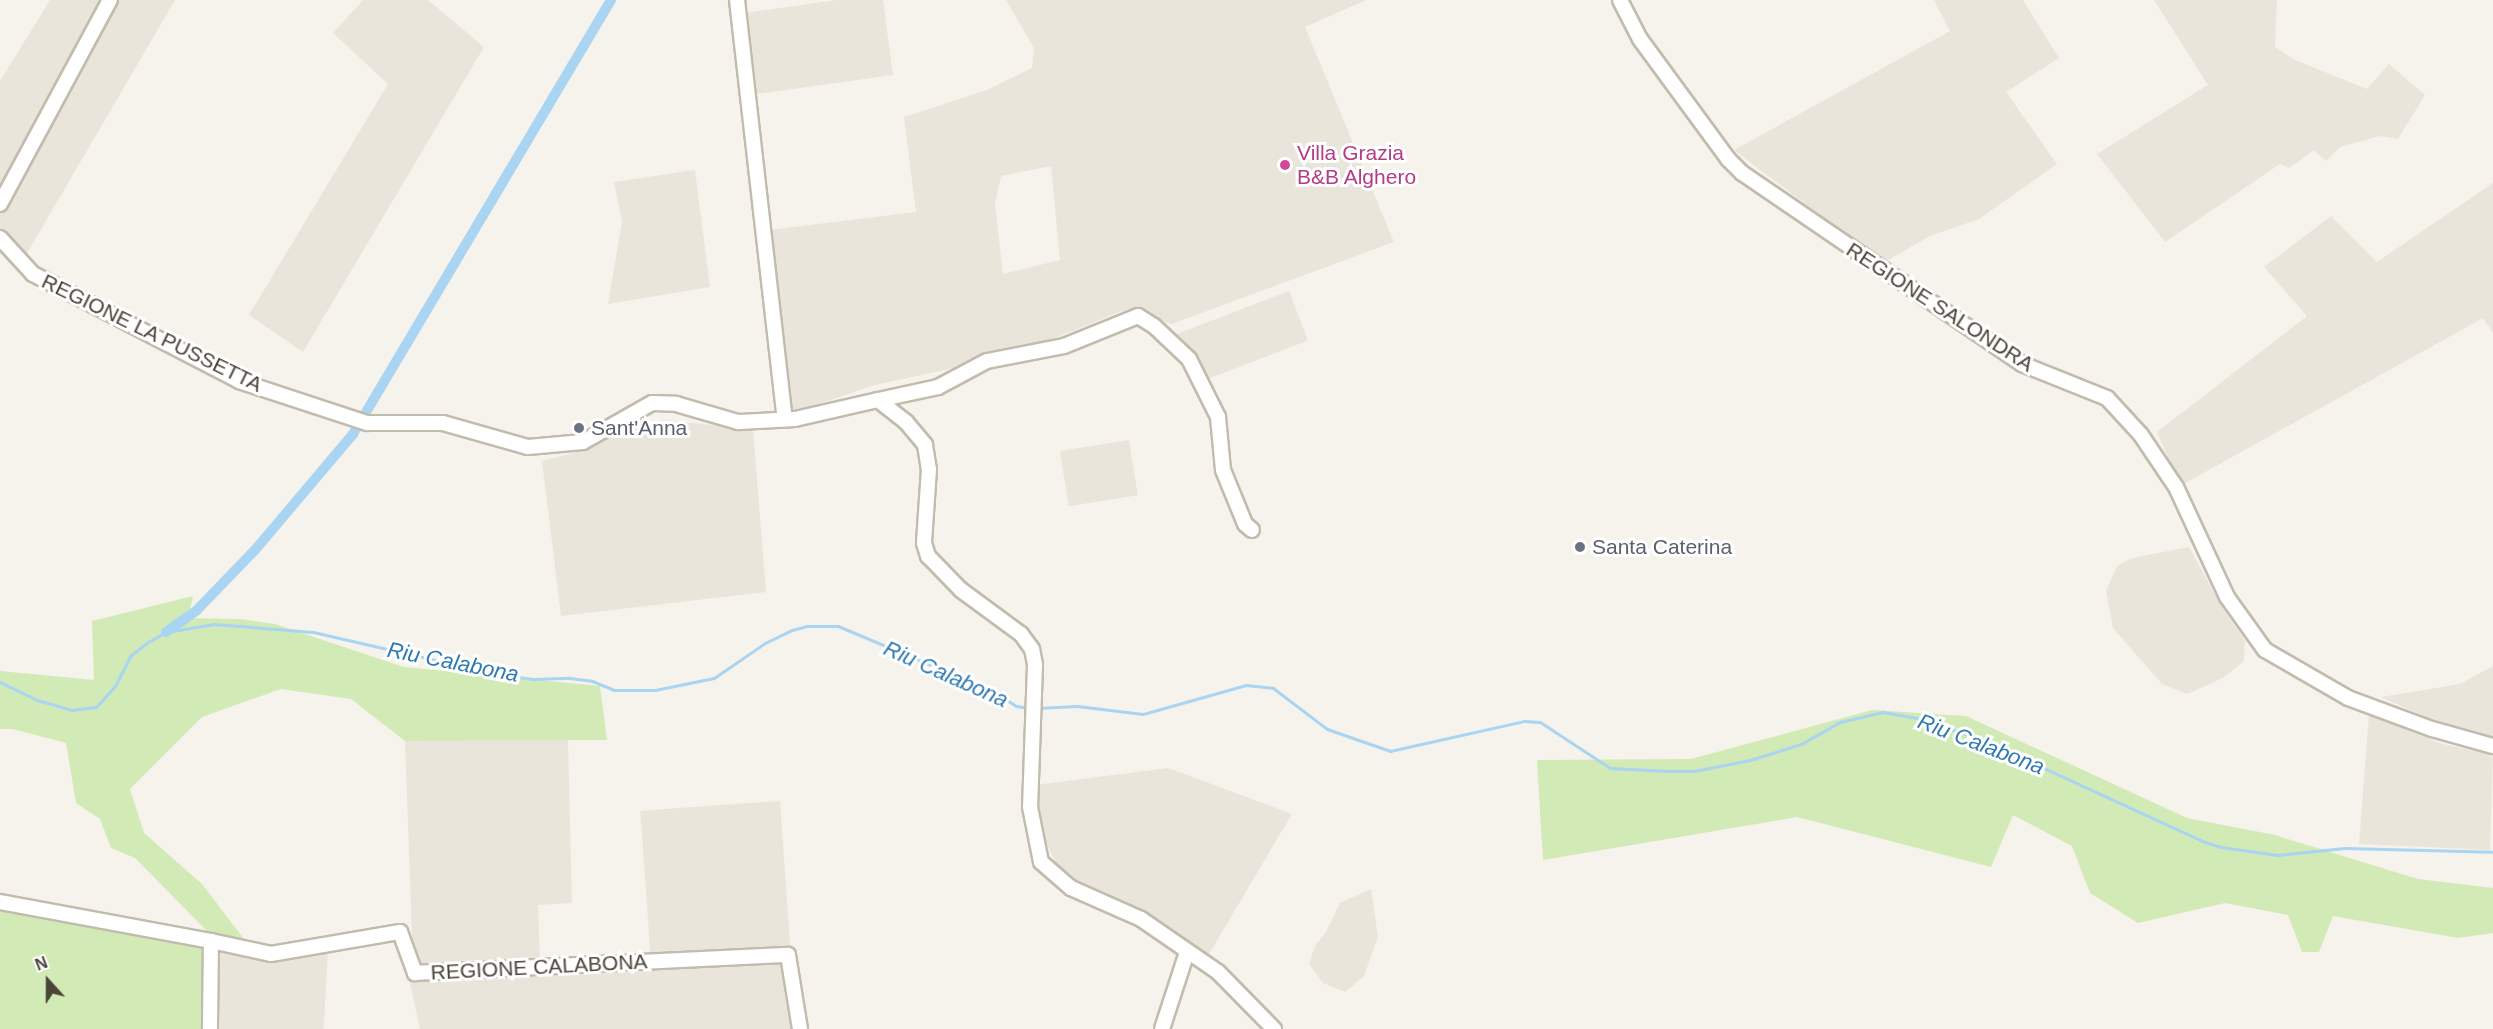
<!DOCTYPE html>
<style>
body{margin:0}
#map{position:relative;width:2493px;height:1029px;overflow:hidden;background:#f6f3ec;font-family:Helvetica,sans-serif}
div>[style]{position:absolute}
.residential>*{inset:0;background:#eae5da;transform-origin:0 0}
.green>*{inset:0;background:#d2eab5}
.stream>*{height:3px;margin:-1.5px;padding:0 1.5px;transform-origin:1.5px;border-radius:1.5px;background:#a9d4f2}
.canal>*{height:10px;margin:-5px;padding:0 5px;transform-origin:5px;border-radius:5px;background:#a9d4f2}
.roads{filter:drop-shadow(2px 0 #c2bbae) drop-shadow(-2px 0 #c2bbae) drop-shadow(0 2px #c2bbae) drop-shadow(0 -2px #c2bbae)}
.minor>*{height:14px;margin:-7px;padding:0 7px;transform-origin:7px;border-radius:7px;background:#fff}
.dots>*{width:16px;height:16px;translate:-50% -50%;box-sizing:border-box;border:3px solid #fff;border-radius:50%}
span{translate:-50% -50%;white-space:nowrap;text-align:center;line-height:1.15;-webkit-text-stroke:6px #fff;paint-order:stroke}
.hotel-label{font-size:21px;color:#b23c85}
.left{translate:0 -50%;text-align:left}
.street-label{font-size:21px;color:#4b4439}
.worship-label{font-size:21px;color:#5b616d}
.water-label{font-size:22px;color:#2e7ab2;font-style:italic}
.north{position:absolute;left:18px;top:951px;width:60px;height:60px;-webkit-text-stroke:4px #fff;paint-order:stroke;rotate:339deg;font-size:16px;font-weight:700;line-height:24px;text-align:center;color:#4b4439}
.north::after{content:'';display:block;margin:auto;width:21px;height:27px;background:#4b4439;clip-path:polygon(50% 0,100% 100%,50% 72%,0 100%)}
</style>
<div id="map">
<div class="residential">
<div style="clip-path:polygon(50px 0,175px 0,26px 255px,0 234px,0 81px)"></div>
<div style="clip-path:polygon(363px 0,428px 0,484px 47px,303px 352px,249px 315px,388px 84px,333px 33px)"></div>
<div style="clip-path:polygon(837px 0,883px 0,893px 75px,756px 94px,745px 13px)"></div>
<div style="clip-path:polygon(evenodd,1006px 0,1366px 0,1305px 27px,1394px 242px,1172px 324px,1122px 311px,1010px 356px,875px 385px,789px 414px,769px 230px,916px 212px,904px 117px,987px 90px,1032px 68px,1034px 48px,1006px 0,1051px 166px,1060px 260px,1003px 274px,995px 204px,1001px 176px,1051px 166px)"></div>
<div style="clip-path:polygon(1934px 0,2023px 0,2059px 58px,2006px 92px,2057px 164px,1979px 219px,1930px 236px,1883px 263px,1734px 150px,1950px 31px)"></div>
<div style="clip-path:polygon(2154px 0,2277px 0,2275px 47px,2295px 60px,2367px 89px,2389px 64px,2425px 95px,2398px 139px,2380px 136px,2340px 147px,2326px 161px,2314px 150px,2289px 168px,2280px 164px,2165px 242px,2097px 154px,2208px 85px)"></div>
<div style="clip-path:polygon(695px 170px,710px 287px,608px 304px,622px 222px,614px 182px)"></div>
<div style="clip-path:polygon(2493px 183px,2493px 333px,2483px 318px,2180px 486px,2157px 432px,2307px 316px,2264px 267px,2331px 216px,2377px 262px)"></div>
<div style="left:1289px;top:291px;width:53px;height:120px;rotate:69deg"></div>
<div style="clip-path:polygon(664px 420px,753px 429px,766px 592px,561px 616px,542px 461px,584px 450px,635px 426px)"></div>
<div style="left:1129px;top:440px;width:56px;height:70px;rotate:81deg"></div>
<div style="clip-path:polygon(2189px 547px,2223px 609px,2245px 641px,2244px 661px,2223px 678px,2187px 694px,2162px 684px,2113px 628px,2106px 591px,2117px 566px,2132px 558px)"></div>
<div style="clip-path:polygon(2493px 666px,2493px 742px,2480px 741px,2381px 697px,2460px 684px)"></div>
<div style="clip-path:polygon(2369px 714px,2439px 743px,2493px 755px,2490px 850px,2359px 844px)"></div>
<div style="clip-path:polygon(568px 740px,572px 903px,538px 905px,540px 962px,431px 968px,413px 962px,405px 741px)"></div>
<div style="clip-path:polygon(1168px 768px,1292px 814px,1206px 959px,1162px 925px,1060px 873px,1045px 840px,1035px 785px)"></div>
<div style="left:780px;top:801px;width:146px;height:140px;rotate:86deg"></div>
<div style="clip-path:polygon(1371px 889px,1378px 937px,1364px 976px,1345px 992px,1323px 983px,1309px 964px,1315px 946px,1326px 932px,1340px 903px)"></div>
<div style="left:214px;top:944px;width:114px;height:85px;rotate:3deg"></div>
<div style="clip-path:polygon(783px 958px,791px 1029px,420px 1029px,409px 979px)"></div>
</div>
<div class="green">
<div style="clip-path:polygon(193px 596px,188px 618px,240px 619px,275px 624px,404px 667px,600px 686px,607px 740px,405px 741px,351px 699px,281px 689px,202px 717px,130px 789px,144px 833px,202px 884px,247px 943px,210px 934px,135px 858px,111px 848px,100px 819px,76px 803px,66px 743px,13px 729px,0 729px,0 671px,94px 680px,92px 621px)"></div>
<div style="clip-path:polygon(1872px 710px,1966px 716px,2187px 818px,2275px 835px,2418px 879px,2493px 888px,2493px 933px,2458px 938px,2333px 916px,2319px 952px,2302px 952px,2288px 915px,2225px 903px,2138px 923px,2090px 893px,2072px 846px,2013px 815px,1991px 867px,1797px 817px,1543px 860px,1537px 760px,1691px 759px)"></div>
<div style="clip-path:polygon(0 905px,207px 943px,207px 1029px,0 1029px)"></div>
</div>
<div class="stream">
<div style="left:0;top:682px;width:41px;rotate:25.9deg"></div>
<div style="left:37px;top:700px;width:35px;rotate:16deg"></div>
<div style="left:71px;top:710px;width:25px;rotate:-7deg"></div>
<div style="left:96px;top:707px;width:28px;rotate:-48deg"></div>
<div style="left:115px;top:686px;width:34px;rotate:-63deg"></div>
<div style="left:130px;top:656px;width:23px;rotate:-38deg"></div>
<div style="left:148px;top:642px;width:21px;rotate:-29deg"></div>
<div style="left:166px;top:632px;width:49px;rotate:-9.5deg"></div>
<div style="left:214px;top:624px;width:99px;rotate:4.6deg"></div>
<div style="left:313px;top:632px;width:193px;rotate:12.9deg"></div>
<div style="left:501px;top:675px;width:34px;rotate:7deg"></div>
<div style="left:535px;top:679px;width:34px;rotate:-2deg"></div>
<div style="left:569px;top:678px;width:23px;rotate:7deg"></div>
<div style="left:592px;top:681px;width:24px;rotate:22deg"></div>
<div style="left:614px;top:690px;width:41px"></div>
<div style="left:655px;top:690px;width:60px;rotate:-11.5deg"></div>
<div style="left:714px;top:678px;width:62px;rotate:-34.5deg"></div>
<div style="left:765px;top:643px;width:30px;rotate:-26deg"></div>
<div style="left:792px;top:630px;width:16px;rotate:-15deg"></div>
<div style="left:807px;top:626px;width:31px"></div>
<div style="left:838px;top:626px;width:168px;rotate:22.8deg"></div>
<div style="left:993px;top:691px;width:27px;rotate:33deg"></div>
<div style="left:1016px;top:706px;width:14px;rotate:8deg"></div>
<div style="left:1037px;top:708px;width:40px;rotate:-2.9deg"></div>
<div style="left:1077px;top:706px;width:66px;rotate:6.9deg"></div>
<div style="left:1143px;top:714px;width:107px;rotate:-15.7deg"></div>
<div style="left:1246px;top:685px;width:27px;rotate:6deg"></div>
<div style="left:1273px;top:688px;width:68px;rotate:37.2deg"></div>
<div style="left:1327px;top:729px;width:67px;rotate:19.2deg"></div>
<div style="left:1390px;top:751px;width:137px;rotate:-12.6deg"></div>
<div style="left:1524px;top:721px;width:16px;rotate:4deg"></div>
<div style="left:1540px;top:722px;width:84px;rotate:33.3deg"></div>
<div style="left:1610px;top:768px;width:58px;rotate:3deg"></div>
<div style="left:1668px;top:771px;width:26px"></div>
<div style="left:1694px;top:771px;width:57px;rotate:-11.1deg"></div>
<div style="left:1750px;top:760px;width:53px;rotate:-17.4deg"></div>
<div style="left:1801px;top:744px;width:45px;rotate:-29.4deg"></div>
<div style="left:1840px;top:722px;width:44px;rotate:-13.1deg"></div>
<div style="left:1883px;top:712px;width:34px;rotate:10deg"></div>
<div style="left:1916px;top:718px;width:73px;rotate:18.4deg"></div>
<div style="left:1985px;top:741px;width:239px;rotate:24.7deg"></div>
<div style="left:2202px;top:841px;width:20px;rotate:18deg"></div>
<div style="left:2221px;top:847px;width:57px;rotate:8.1deg"></div>
<div style="left:2277px;top:855px;width:68px;rotate:-5.9deg"></div>
<div style="left:2345px;top:848px;width:148px;rotate:1.5deg"></div>
</div>
<div class="canal">
<div style="left:166px;top:632px;width:38px;rotate:-35deg"></div>
<div style="left:197px;top:610px;width:83px;rotate:-46deg"></div>
<div style="left:255px;top:550px;width:152px;rotate:-49.8deg"></div>
<div style="left:353px;top:434px;width:505px;rotate:-59.27deg"></div>
</div>
<div class="roads">
<div class="minor">
<div style="left:737px;top:0;width:422px;rotate:83.5deg"></div>
<div style="left:1620px;top:0;width:44px;rotate:62.9deg"></div>
<div style="left:1640px;top:39px;width:149px;rotate:53.7deg"></div>
<div style="left:1728px;top:159px;width:20px;rotate:45deg"></div>
<div style="left:1742px;top:173px;width:339px;rotate:34.3deg"></div>
<div style="left:2022px;top:364px;width:92px;rotate:21.8deg"></div>
<div style="left:2107px;top:398px;width:50px;rotate:47.4deg"></div>
<div style="left:2141px;top:435px;width:63px;rotate:56.1deg"></div>
<div style="left:2176px;top:487px;width:121px;rotate:65.1deg"></div>
<div style="left:2227px;top:597px;width:65px;rotate:54.4deg"></div>
<div style="left:2265px;top:650px;width:96px;rotate:30deg"></div>
<div style="left:2348px;top:698px;width:90px;rotate:20.3deg"></div>
<div style="left:2432px;top:729px;width:63px;rotate:15.6deg"></div>
<div style="left:0;top:204px;width:232px;rotate:-61.7deg"></div>
<div style="left:0;top:238px;width:49px;rotate:47.5deg"></div>
<div style="left:33px;top:274px;width:232px;rotate:27.4deg"></div>
<div style="left:239px;top:381px;width:135px;rotate:18.2deg"></div>
<div style="left:367px;top:423px;width:76px"></div>
<div style="left:443px;top:423px;width:88px;rotate:15.8deg"></div>
<div style="left:528px;top:447px;width:55px;rotate:-5.2deg"></div>
<div style="left:583px;top:442px;width:79px;rotate:-29.5deg"></div>
<div style="left:652px;top:403px;width:24px;rotate:2deg"></div>
<div style="left:676px;top:404px;width:65px;rotate:16.2deg"></div>
<div style="left:738px;top:422px;width:57px;rotate:-3deg"></div>
<div style="left:795px;top:419px;width:85px;rotate:-12.9deg"></div>
<div style="left:878px;top:400px;width:36px;rotate:38deg"></div>
<div style="left:906px;top:422px;width:30px;rotate:50deg"></div>
<div style="left:925px;top:445px;width:24px;rotate:81deg"></div>
<div style="left:929px;top:469px;width:74px;rotate:93.9deg"></div>
<div style="left:924px;top:543px;width:14px;rotate:73deg"></div>
<div style="left:928px;top:556px;width:47px;rotate:45.9deg"></div>
<div style="left:961px;top:590px;width:74px;rotate:36.3deg"></div>
<div style="left:1021px;top:634px;width:19px;rotate:54deg"></div>
<div style="left:1032px;top:649px;width:16px;rotate:79deg"></div>
<div style="left:1035px;top:665px;width:142px;rotate:92deg"></div>
<div style="left:1030px;top:807px;width:56px;rotate:78.7deg"></div>
<div style="left:1041px;top:862px;width:40px;rotate:41deg"></div>
<div style="left:1071px;top:888px;width:77px;rotate:23.9deg"></div>
<div style="left:1141px;top:919px;width:93px;rotate:34.5deg"></div>
<div style="left:1218px;top:972px;width:80px;rotate:45.5deg"></div>
<div style="left:878px;top:400px;width:61px;rotate:-12.2deg"></div>
<div style="left:938px;top:387px;width:55px;rotate:-28deg"></div>
<div style="left:987px;top:361px;width:78px;rotate:-11deg"></div>
<div style="left:1064px;top:346px;width:80px;rotate:-22.1deg"></div>
<div style="left:1138px;top:316px;width:19px;rotate:32deg"></div>
<div style="left:1154px;top:326px;width:48px;rotate:43.3deg"></div>
<div style="left:1189px;top:359px;width:65px;rotate:63.4deg"></div>
<div style="left:1218px;top:417px;width:53px;rotate:84.6deg"></div>
<div style="left:1223px;top:470px;width:58px;rotate:67.8deg"></div>
<div style="left:1245px;top:524px;width:9px;rotate:41deg"></div>
<div style="left:0;top:902px;width:215px;rotate:10.5deg"></div>
<div style="left:211px;top:941px;width:88px;rotate:90.7deg"></div>
<div style="left:211px;top:941px;width:61px;rotate:12.2deg"></div>
<div style="left:271px;top:954px;width:131px;rotate:-9.7deg"></div>
<div style="left:400px;top:932px;width:44px;rotate:69.9deg"></div>
<div style="left:415px;top:973px;width:373px;rotate:-2.8deg"></div>
<div style="left:788px;top:955px;width:75px;rotate:80.8deg"></div>
<div style="left:1162px;top:1029px;width:81px;rotate:-72deg"></div>
</div>
</div>
<div class="dots">
<div style="left:1285px;top:165px;background:#d1479c"></div>
<div style="left:579px;top:428px;background:#6b7280"></div>
<div style="left:1580px;top:547px;background:#6b7280"></div>
</div>
<div class="hotel-label">
<span class="left" style="left:1297px;top:165px">Villa Grazia<br>B&amp;B Alghero</span>
</div>
<div class="street-label">
<span style="left:1940px;top:307px;rotate:33deg">REGIONE SALONDRA</span>
<span style="left:152px;top:333px;rotate:26deg">REGIONE LA PUSSETTA</span>
<span style="left:539px;top:967px;rotate:-3deg">REGIONE CALABONA</span>
</div>
<div class="worship-label">
<span class="left" style="left:591px;top:428px">Sant'Anna</span>
<span class="left" style="left:1592px;top:547px">Santa Caterina</span>
</div>
<div class="water-label">
<span style="left:453px;top:662px;rotate:11deg">Riu Calabona</span>
<span style="left:946px;top:674px;rotate:24deg">Riu Calabona</span>
<span style="left:1981px;top:744px;rotate:21deg">Riu Calabona</span>
</div>
<div class="north">N</div>
</div>
